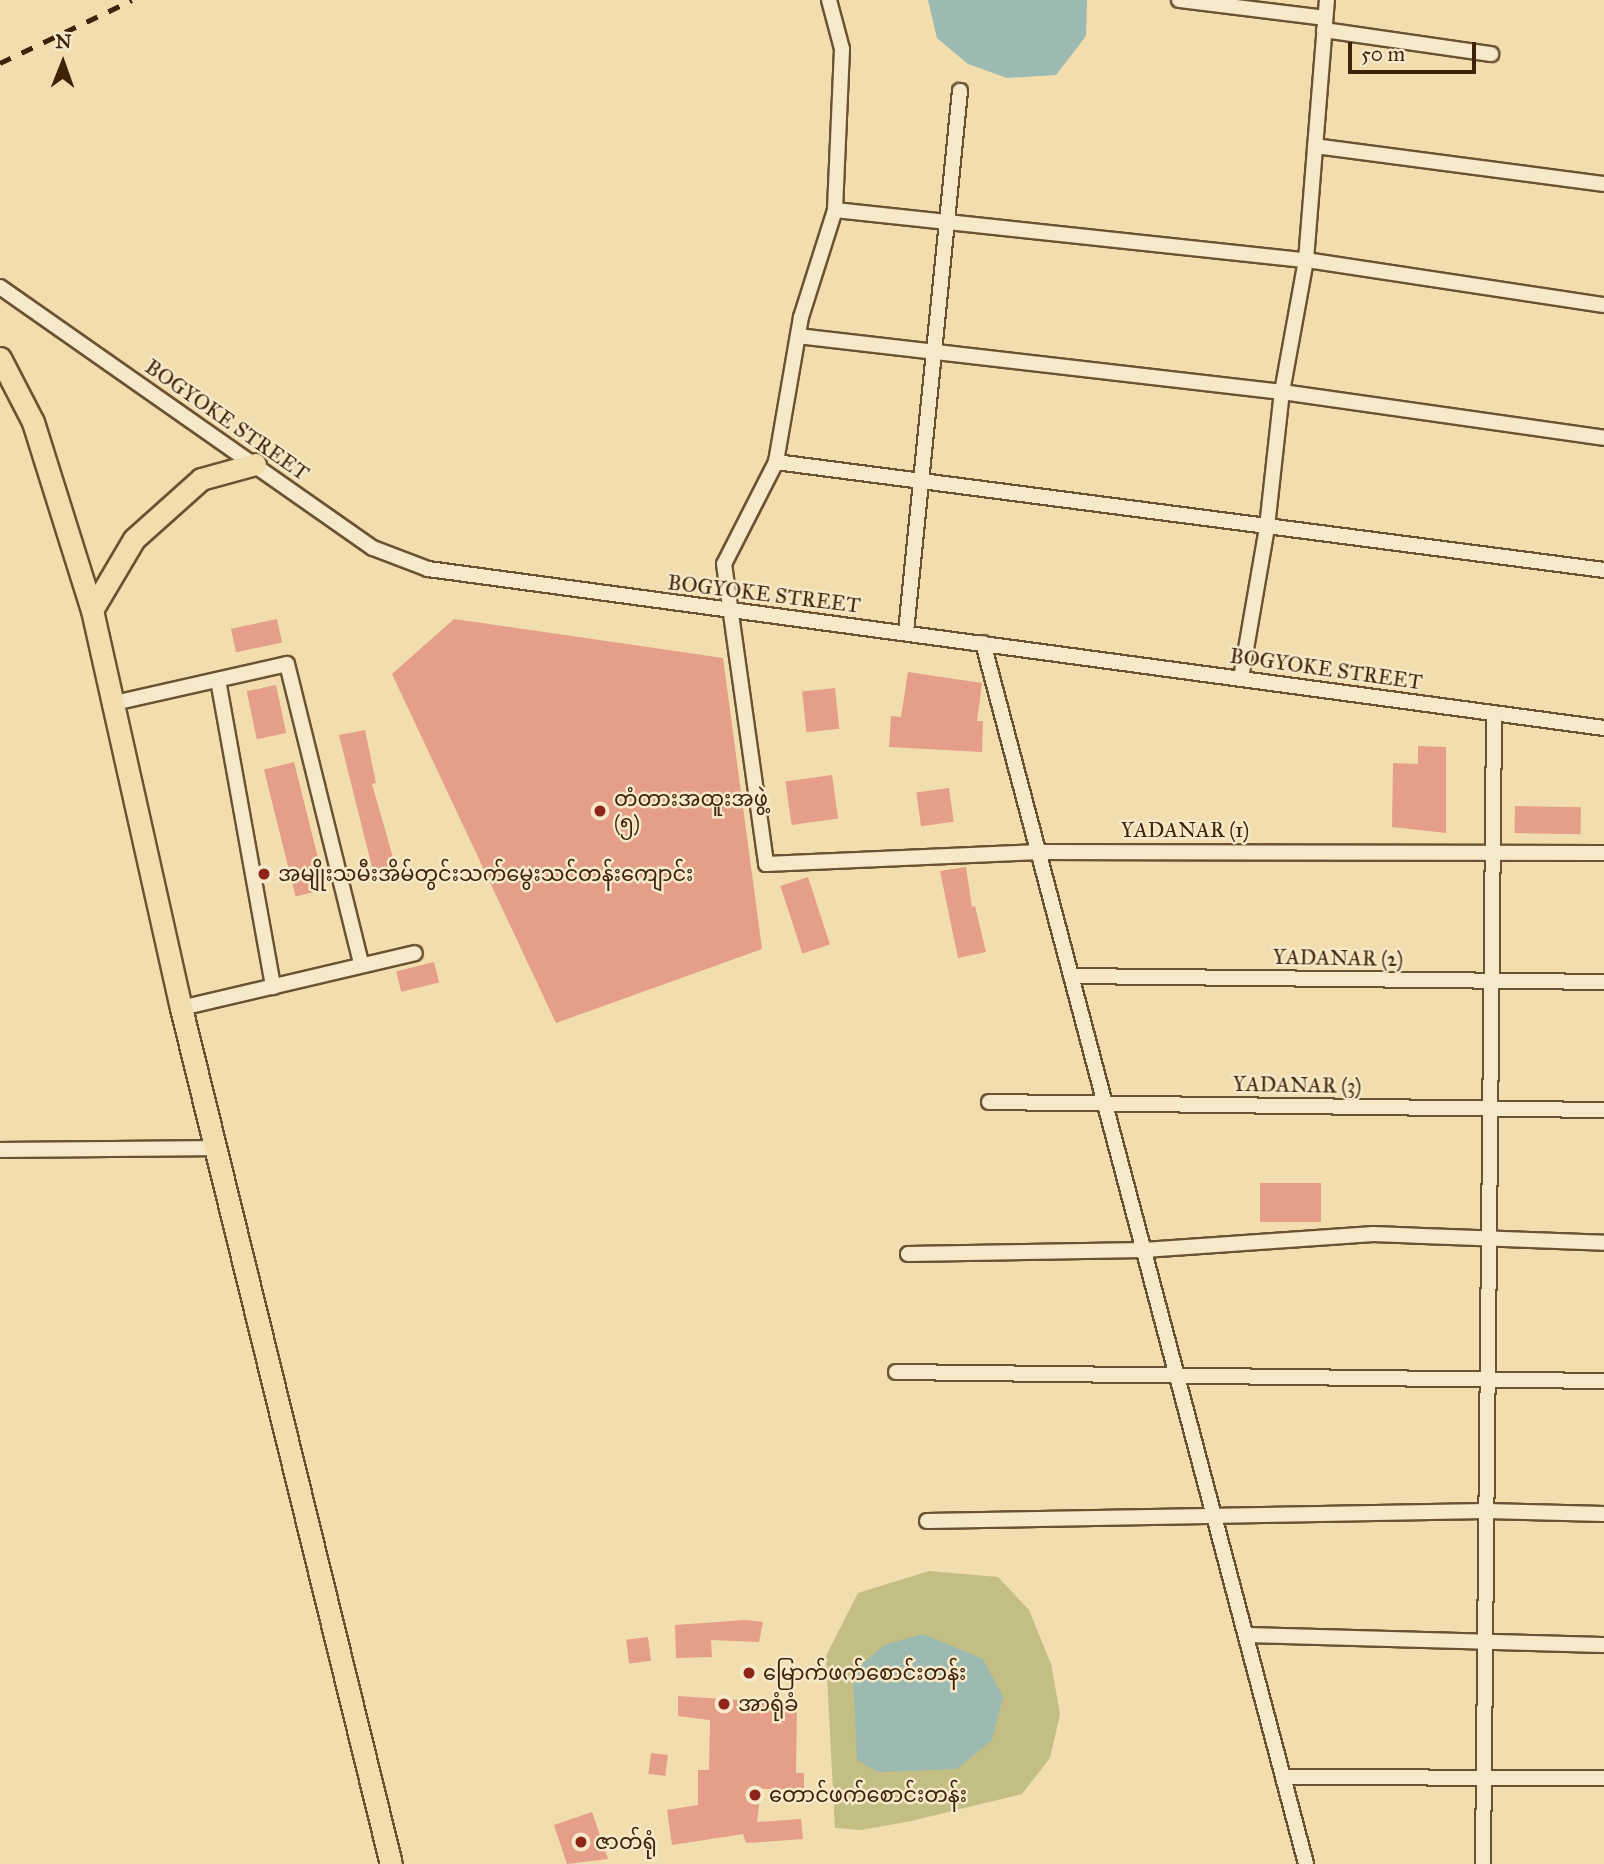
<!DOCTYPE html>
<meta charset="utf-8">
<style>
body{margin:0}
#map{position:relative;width:1604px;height:1864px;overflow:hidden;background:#f1ddad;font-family:"IM FELL Great Primer","Noto Sans Myanmar",serif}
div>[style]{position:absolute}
.green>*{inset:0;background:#c2be84}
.water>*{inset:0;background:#9cbab1}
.building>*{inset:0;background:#e59e87;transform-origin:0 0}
.roads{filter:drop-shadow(2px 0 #6b5232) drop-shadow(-2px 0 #6b5232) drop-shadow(0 2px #6b5232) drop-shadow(0 -2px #6b5232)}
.minor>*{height:14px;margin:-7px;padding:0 7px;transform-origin:7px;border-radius:7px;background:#f6e9ca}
.primary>*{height:21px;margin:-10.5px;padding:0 10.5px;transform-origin:10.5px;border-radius:10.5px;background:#f1ddad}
.rail>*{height:5px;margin-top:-2.5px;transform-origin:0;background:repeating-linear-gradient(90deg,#3e2309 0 12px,transparent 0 24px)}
.dots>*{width:19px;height:19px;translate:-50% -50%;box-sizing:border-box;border:4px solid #f6e9ca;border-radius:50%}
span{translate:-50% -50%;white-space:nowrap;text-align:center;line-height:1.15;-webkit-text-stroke:5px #f6e9ca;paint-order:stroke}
.street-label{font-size:21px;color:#3e2309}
.poi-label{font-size:21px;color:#3e2309}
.left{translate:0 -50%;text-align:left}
.north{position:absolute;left:28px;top:28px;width:70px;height:70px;-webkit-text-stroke:5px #f6e9ca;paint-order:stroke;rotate:1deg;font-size:19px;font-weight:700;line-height:28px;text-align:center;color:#3e2309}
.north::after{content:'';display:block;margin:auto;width:24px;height:32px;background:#3e2309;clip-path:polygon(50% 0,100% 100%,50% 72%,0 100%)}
.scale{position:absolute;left:1348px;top:42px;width:128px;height:32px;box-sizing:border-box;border:4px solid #3e2309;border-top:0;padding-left:9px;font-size:21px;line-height:24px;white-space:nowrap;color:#3e2309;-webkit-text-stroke:5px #f6e9ca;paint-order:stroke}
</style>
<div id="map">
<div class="green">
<div style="clip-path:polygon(929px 1571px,998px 1577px,1029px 1610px,1051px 1664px,1060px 1714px,1050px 1758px,1022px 1794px,911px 1821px,861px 1830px,835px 1828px,826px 1656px,858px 1593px)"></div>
</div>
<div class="water">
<div style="clip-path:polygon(928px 0,1087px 0,1086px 36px,1056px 75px,1007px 78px,968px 64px,937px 38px)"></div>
<div style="clip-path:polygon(923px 1634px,983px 1659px,1003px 1697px,992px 1740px,957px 1769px,878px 1772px,857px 1760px,853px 1672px,884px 1645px)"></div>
</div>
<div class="building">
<div style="left:277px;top:619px;width:24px;height:47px;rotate:78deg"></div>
<div style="clip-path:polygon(454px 619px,723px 658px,762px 949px,556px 1023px,392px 674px)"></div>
<div style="clip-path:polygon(908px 672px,982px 683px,977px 721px,983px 721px,982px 752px,889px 747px,891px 716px,901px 717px)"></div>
<div style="left:276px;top:685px;width:49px;height:30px;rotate:78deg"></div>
<div style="left:835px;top:688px;width:41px;height:33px;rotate:84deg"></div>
<div style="clip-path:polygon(365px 730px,376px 783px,372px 784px,396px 868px,374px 875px,339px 735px)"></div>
<div style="clip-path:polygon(1418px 746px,1446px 747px,1446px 833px,1392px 827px,1393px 763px,1418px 764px)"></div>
<div style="left:294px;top:762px;width:131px;height:31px;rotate:76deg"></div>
<div style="left:832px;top:775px;width:44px;height:47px;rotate:82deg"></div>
<div style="left:949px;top:788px;width:34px;height:33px;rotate:82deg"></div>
<div style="left:1515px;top:806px;width:66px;height:27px;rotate:1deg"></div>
<div style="clip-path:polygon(966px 867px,972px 907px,975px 906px,986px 952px,958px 958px,940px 871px)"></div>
<div style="left:808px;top:877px;width:71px;height:29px;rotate:72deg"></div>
<div style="left:434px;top:962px;width:21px;height:39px;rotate:76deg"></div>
<div style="left:1321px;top:1183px;width:39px;height:61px;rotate:90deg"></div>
<div style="clip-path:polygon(745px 1620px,763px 1622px,759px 1642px,711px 1640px,712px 1657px,676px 1658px,675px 1625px)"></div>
<div style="left:648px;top:1637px;width:24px;height:22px;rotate:83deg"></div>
<div style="clip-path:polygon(678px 1696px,797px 1704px,796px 1773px,804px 1773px,804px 1789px,761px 1789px,757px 1822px,801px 1819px,803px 1839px,746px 1843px,743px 1834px,672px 1845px,667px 1810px,698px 1805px,698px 1770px,709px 1770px,710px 1720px,678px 1716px)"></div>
<div style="left:651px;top:1753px;width:17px;height:21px;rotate:7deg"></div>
<div style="clip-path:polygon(592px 1812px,608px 1859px,567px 1864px,554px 1825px)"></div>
</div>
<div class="roads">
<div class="minor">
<div style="left:829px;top:0;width:51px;rotate:75.1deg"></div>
<div style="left:842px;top:49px;width:161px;rotate:92.5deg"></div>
<div style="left:835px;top:210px;width:112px;rotate:107.6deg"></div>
<div style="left:801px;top:317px;width:147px;rotate:99.8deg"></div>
<div style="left:776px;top:462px;width:114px;rotate:117deg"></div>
<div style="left:724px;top:564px;width:303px;rotate:82deg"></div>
<div style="left:766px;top:864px;width:274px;rotate:-2.5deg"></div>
<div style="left:1040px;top:852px;width:564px;rotate:0.1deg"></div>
<div style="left:1179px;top:0;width:147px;rotate:7deg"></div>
<div style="left:1324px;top:30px;width:169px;rotate:8.2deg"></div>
<div style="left:1315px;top:146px;width:291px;rotate:7.5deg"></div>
<div style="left:835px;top:210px;width:474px;rotate:6.1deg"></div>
<div style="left:1306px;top:260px;width:301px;rotate:8.6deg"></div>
<div style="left:0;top:287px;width:455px;rotate:35deg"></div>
<div style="left:373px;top:548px;width:59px;rotate:20.9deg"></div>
<div style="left:428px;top:569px;width:1187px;rotate:7.7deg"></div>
<div style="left:798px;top:336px;width:487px;rotate:6.6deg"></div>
<div style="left:1282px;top:392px;width:325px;rotate:8.1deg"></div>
<div style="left:776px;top:462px;width:835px;rotate:7.43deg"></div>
<div style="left:906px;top:632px;width:544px;rotate:-84.3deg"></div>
<div style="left:983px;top:643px;width:1263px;rotate:75.18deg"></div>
<div style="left:1241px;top:678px;width:153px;rotate:-80.2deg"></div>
<div style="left:1267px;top:527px;width:136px;rotate:-83.7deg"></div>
<div style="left:1282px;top:392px;width:134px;rotate:-79.7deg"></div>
<div style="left:1306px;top:260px;width:261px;rotate:-85.4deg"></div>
<div style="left:218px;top:680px;width:312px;rotate:79.8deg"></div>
<div style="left:110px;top:704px;width:181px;rotate:-12.7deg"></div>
<div style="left:287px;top:664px;width:309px;rotate:76.1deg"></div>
<div style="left:1071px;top:976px;width:533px;rotate:0.64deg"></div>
<div style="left:181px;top:1008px;width:240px;rotate:-13.2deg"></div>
<div style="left:989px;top:1102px;width:615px;rotate:0.75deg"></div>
<div style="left:0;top:1150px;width:218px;rotate:-0.5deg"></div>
<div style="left:908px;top:1254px;width:236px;rotate:-1deg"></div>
<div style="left:1144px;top:1250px;width:230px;rotate:-4deg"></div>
<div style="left:1373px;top:1234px;width:231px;rotate:2.2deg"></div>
<div style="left:896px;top:1372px;width:708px;rotate:0.73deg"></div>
<div style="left:927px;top:1521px;width:559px;rotate:-1.02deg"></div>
<div style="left:1486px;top:1511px;width:118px;rotate:1.5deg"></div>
<div style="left:1246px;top:1635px;width:358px;rotate:1.6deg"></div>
<div style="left:1283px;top:1777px;width:321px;rotate:0.2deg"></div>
<div style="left:1483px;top:1864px;width:1151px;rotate:-89.45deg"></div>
</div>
<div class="primary">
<div style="left:0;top:358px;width:72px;rotate:62.7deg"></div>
<div style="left:33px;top:422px;width:197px;rotate:72.6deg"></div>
<div style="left:92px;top:610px;width:408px;rotate:77.4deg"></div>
<div style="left:181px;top:1008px;width:881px;rotate:76.22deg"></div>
<div style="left:92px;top:610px;width:82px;rotate:-59.4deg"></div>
<div style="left:134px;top:539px;width:90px;rotate:-41.8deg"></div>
<div style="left:201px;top:479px;width:56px;rotate:-15.5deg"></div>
</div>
</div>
<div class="rail">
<div style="left:0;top:63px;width:146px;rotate:-25.5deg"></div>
</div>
<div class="dots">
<div style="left:600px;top:811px;background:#8f2418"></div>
<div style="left:264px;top:874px;background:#8f2418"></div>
<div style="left:749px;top:1673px;background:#8f2418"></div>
<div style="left:724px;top:1704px;background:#8f2418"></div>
<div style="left:755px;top:1795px;background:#8f2418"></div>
<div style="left:581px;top:1842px;background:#8f2418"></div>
</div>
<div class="street-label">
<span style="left:227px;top:420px;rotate:35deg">BOGYOKE STREET</span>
<span style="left:764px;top:594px;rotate:7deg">BOGYOKE STREET</span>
<span style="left:1326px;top:669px;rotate:8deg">BOGYOKE STREET</span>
<span style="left:1185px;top:830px">YADANAR (1)</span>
<span style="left:1338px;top:958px;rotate:1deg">YADANAR (2)</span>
<span style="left:1297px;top:1085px;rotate:1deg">YADANAR (3)</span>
</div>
<div class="poi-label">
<span class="left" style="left:614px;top:811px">တံတားအထူးအဖွဲ့<br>(၅)</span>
<span class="left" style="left:278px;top:874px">အမျိုးသမီးအိမ်တွင်းသက်မွေးသင်တန်းကျောင်း</span>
<span class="left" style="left:763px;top:1673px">မြောက်ဖက်စောင်းတန်း</span>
<span class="left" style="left:738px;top:1704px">အာရုံခံ</span>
<span class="left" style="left:769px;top:1795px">တောင်ဖက်စောင်းတန်း</span>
<span class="left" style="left:595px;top:1842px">ဇာတ်ရုံ</span>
</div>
<div class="north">N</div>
<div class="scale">50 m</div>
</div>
